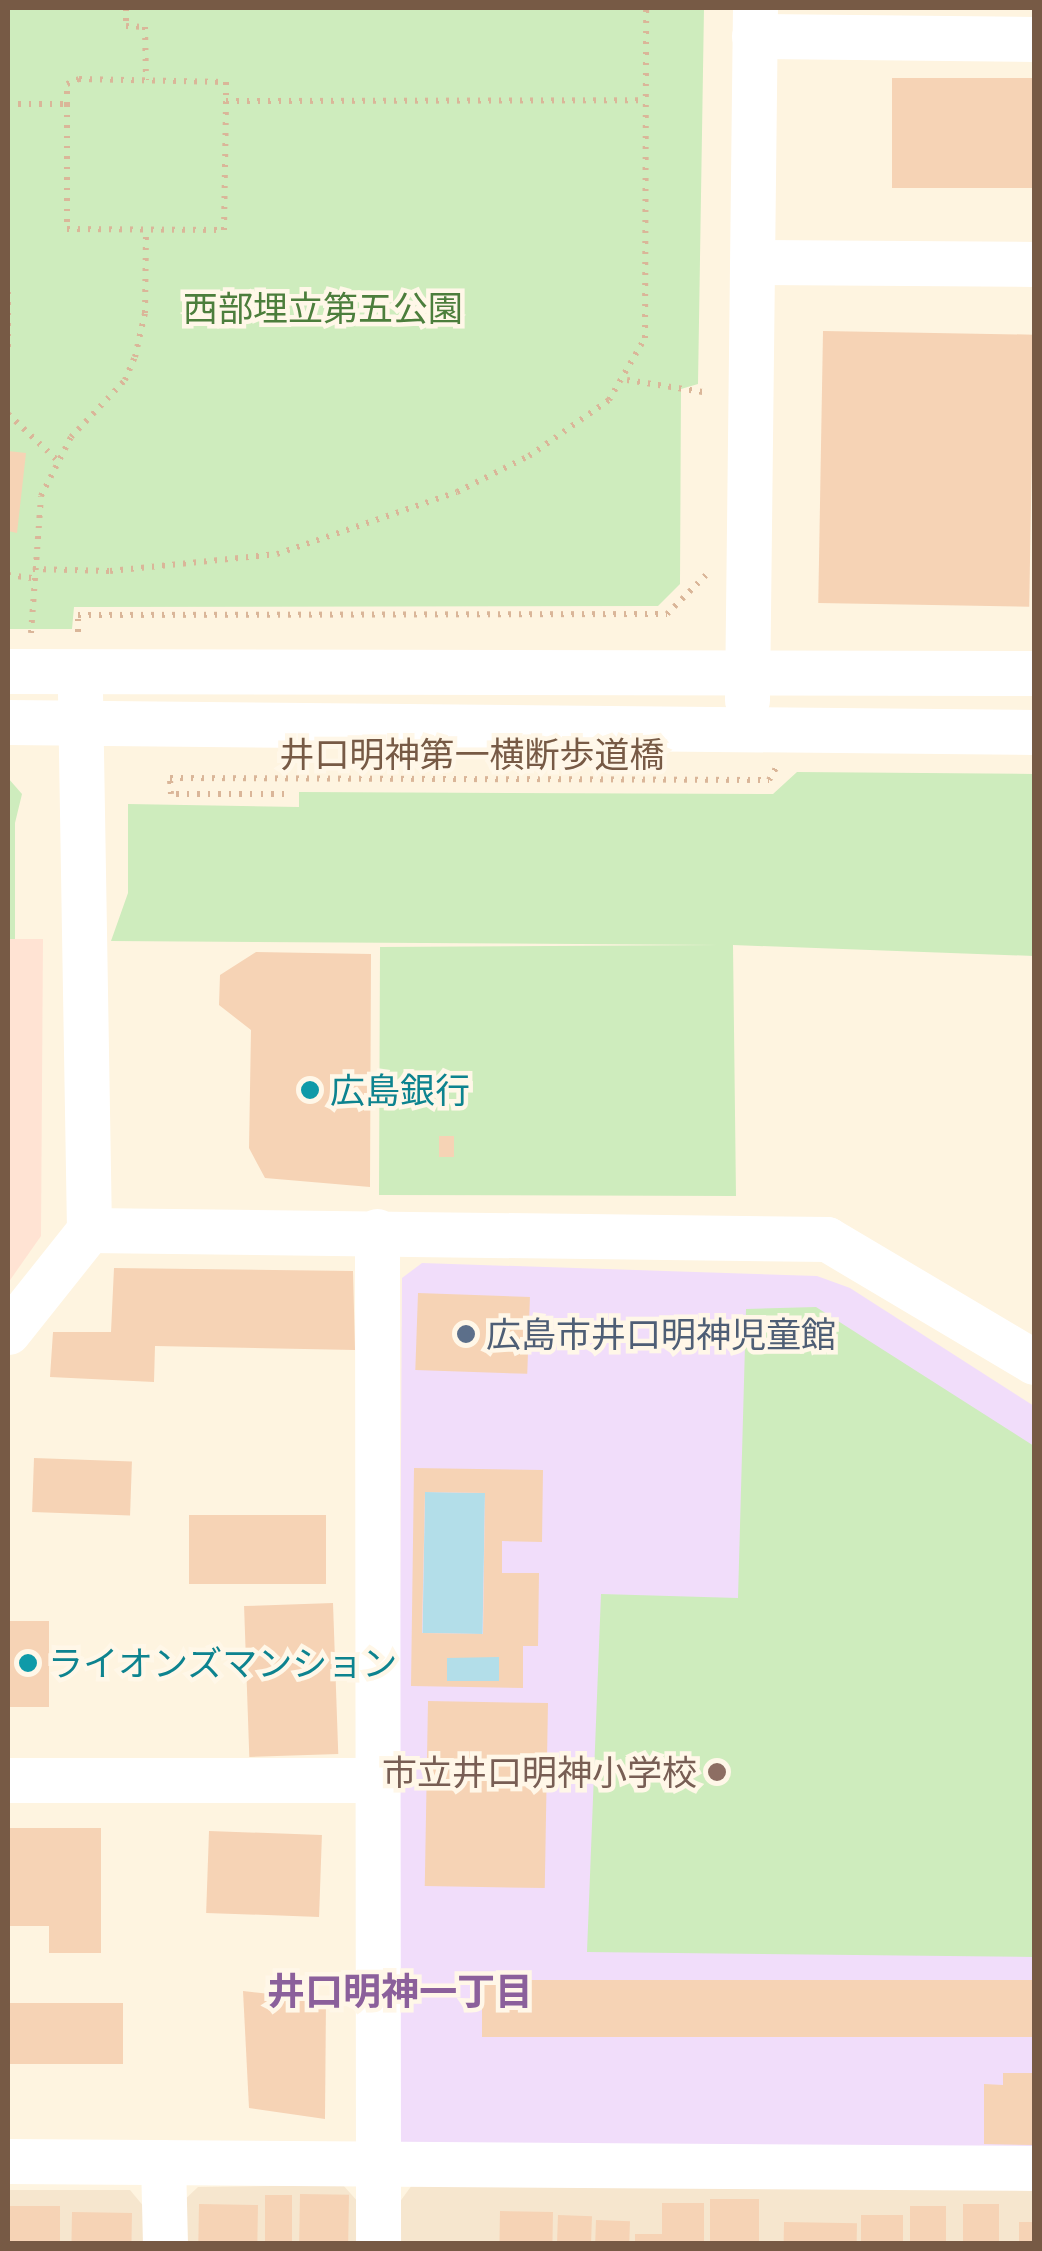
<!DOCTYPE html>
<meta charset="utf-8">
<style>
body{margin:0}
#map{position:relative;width:1042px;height:2251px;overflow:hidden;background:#fef4e0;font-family:Quicksand,"Noto Sans JP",sans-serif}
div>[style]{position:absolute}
.residential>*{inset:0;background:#f6e6ce}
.commercial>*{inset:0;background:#ffe3d3}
.education>*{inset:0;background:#f1ddfa}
.green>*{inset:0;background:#ceecbd}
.water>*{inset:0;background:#b3dee9;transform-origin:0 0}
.building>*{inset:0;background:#f6d3b5;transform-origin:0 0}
.path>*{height:6px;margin-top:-3px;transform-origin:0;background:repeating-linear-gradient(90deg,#dab699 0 2.5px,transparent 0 10.5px)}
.minor>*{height:45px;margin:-22.5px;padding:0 22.5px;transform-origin:22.5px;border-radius:22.5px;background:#fff}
.dots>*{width:28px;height:28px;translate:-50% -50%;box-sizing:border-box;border:5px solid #fff7e8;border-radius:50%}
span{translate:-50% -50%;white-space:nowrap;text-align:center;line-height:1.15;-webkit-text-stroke:9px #fff7e8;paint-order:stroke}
.park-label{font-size:35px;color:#4c7e3c}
.street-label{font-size:35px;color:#775a45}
.culture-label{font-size:35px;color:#0d838f}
.left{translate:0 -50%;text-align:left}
.service-label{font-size:35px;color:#4e5e75}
.education-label{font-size:35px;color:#785e54}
.right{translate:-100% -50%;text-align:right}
.neighbourhood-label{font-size:38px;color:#8b609b;font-weight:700}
.frame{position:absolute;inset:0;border:10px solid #775a45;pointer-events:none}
</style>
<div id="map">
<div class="residential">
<div style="clip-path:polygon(343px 2185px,359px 2203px,360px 2243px,180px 2243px,180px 2204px,198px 2187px)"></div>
<div style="clip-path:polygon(412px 2185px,1034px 2189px,1034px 2243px,399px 2243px,399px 2203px)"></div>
<div style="clip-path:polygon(8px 2190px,130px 2190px,145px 2208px,144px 2243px,8px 2244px)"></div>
</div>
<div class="commercial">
<div style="clip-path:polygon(8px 939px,43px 939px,41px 1236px,8px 1283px)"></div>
</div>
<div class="education">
<div style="clip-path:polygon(422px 1263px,817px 1276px,850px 1288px,1034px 1406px,1034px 2152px,413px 2156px,397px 2138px,402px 1278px)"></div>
</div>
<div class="green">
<div style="clip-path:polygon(8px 8px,704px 8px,698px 384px,681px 389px,680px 584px,658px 606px,74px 607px,72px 629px,8px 629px)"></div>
<div style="clip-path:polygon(797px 772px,1034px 774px,1034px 956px,733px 945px,736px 1196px,379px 1195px,380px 947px,720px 945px,111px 941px,128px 893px,128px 804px,299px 807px,299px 792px,773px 794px)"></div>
<div style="clip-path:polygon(8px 778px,22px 794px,15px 823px,15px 939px,8px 939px)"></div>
<div style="clip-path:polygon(816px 1307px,1034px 1446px,1034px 1957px,587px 1952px,601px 1594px,738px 1598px,746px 1309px)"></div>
</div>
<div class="water">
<div style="left:425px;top:1492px;width:60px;height:141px;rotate:1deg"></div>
<div style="left:499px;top:1657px;width:24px;height:52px;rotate:90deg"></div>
</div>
<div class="building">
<div style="left:892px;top:78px;width:142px;height:110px"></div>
<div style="left:823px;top:331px;width:211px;height:272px;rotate:1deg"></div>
<div style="clip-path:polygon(8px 451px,26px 453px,17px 533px,8px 531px)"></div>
<div style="clip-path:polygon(371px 954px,370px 1187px,265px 1178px,249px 1148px,251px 1030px,219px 1005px,220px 975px,256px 952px)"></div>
<div style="left:439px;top:1136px;width:15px;height:21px"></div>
<div style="clip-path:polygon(114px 1268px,353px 1271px,355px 1350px,155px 1346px,154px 1382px,50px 1377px,53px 1332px,111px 1332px)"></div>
<div style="left:418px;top:1293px;width:112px;height:77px;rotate:2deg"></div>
<div style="left:34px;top:1458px;width:98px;height:54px;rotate:2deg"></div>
<div style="clip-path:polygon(evenodd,414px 1468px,543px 1470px,542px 1542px,502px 1541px,502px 1573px,539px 1573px,538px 1646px,523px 1646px,523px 1688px,411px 1686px,414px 1468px,425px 1492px,485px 1493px,483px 1634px,422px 1633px,425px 1492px,414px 1468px,499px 1657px,499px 1681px,447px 1681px,447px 1658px,499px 1657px)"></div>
<div style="left:189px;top:1515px;width:137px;height:69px"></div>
<div style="left:333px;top:1603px;width:151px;height:89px;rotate:88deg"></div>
<div style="left:8px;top:1621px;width:41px;height:86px"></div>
<div style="left:428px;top:1701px;width:120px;height:185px;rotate:1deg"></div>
<div style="clip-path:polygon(8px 1828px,101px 1828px,101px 1953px,49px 1953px,49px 1926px,8px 1926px)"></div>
<div style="left:209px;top:1831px;width:113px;height:82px;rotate:2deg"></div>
<div style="left:1034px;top:1980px;width:57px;height:552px;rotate:90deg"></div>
<div style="clip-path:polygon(243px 1991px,326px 2000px,325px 2119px,249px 2108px)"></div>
<div style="left:8px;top:2003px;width:115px;height:61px"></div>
<div style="clip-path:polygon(1003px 2073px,1034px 2073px,1034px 2145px,984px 2144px,984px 2084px,1003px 2085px)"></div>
<div style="left:300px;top:2194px;width:49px;height:50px;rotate:1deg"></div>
<div style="left:265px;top:2195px;width:27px;height:49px"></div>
<div style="left:710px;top:2199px;width:49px;height:45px"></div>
<div style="clip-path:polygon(662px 2203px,704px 2203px,704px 2244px,635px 2244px,635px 2234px,662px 2234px)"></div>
<div style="left:199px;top:2204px;width:59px;height:40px;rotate:1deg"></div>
<div style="left:963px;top:2204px;width:36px;height:40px"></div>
<div style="left:8px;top:2206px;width:52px;height:38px"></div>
<div style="left:910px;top:2206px;width:36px;height:38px"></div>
<div style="left:500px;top:2211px;width:53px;height:33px;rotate:1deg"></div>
<div style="left:72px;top:2212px;width:60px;height:32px;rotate:1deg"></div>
<div style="left:558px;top:2215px;width:34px;height:29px;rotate:2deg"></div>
<div style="left:861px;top:2215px;width:42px;height:29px"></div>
<div style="left:596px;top:2220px;width:34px;height:24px;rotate:2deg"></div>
<div style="left:784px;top:2222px;width:73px;height:22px;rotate:1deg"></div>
<div style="left:1019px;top:2222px;width:15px;height:22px"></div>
</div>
<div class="path">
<div style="left:126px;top:8px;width:18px;rotate:90deg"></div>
<div style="left:126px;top:26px;width:19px;rotate:3deg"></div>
<div style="left:145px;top:27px;width:53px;rotate:88.9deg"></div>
<div style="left:8px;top:104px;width:59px"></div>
<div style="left:67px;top:104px;width:20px;rotate:-90deg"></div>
<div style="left:67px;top:84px;width:13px;rotate:-23deg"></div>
<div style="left:79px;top:79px;width:147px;rotate:1.2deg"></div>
<div style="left:226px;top:82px;width:19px;rotate:90deg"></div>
<div style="left:226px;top:101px;width:419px;rotate:-0.1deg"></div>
<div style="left:67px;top:104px;width:125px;rotate:90deg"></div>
<div style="left:67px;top:229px;width:157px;rotate:0.4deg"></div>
<div style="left:224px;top:230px;width:129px;rotate:-89.1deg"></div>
<div style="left:8px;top:292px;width:61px;rotate:90deg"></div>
<div style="left:627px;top:380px;width:83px;rotate:9deg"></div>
<div style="left:8px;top:414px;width:67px;rotate:43.2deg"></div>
<div style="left:33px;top:569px;width:77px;rotate:1.5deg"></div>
<div style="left:110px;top:571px;width:168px;rotate:-5.8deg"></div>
<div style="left:277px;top:554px;width:190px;rotate:-19deg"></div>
<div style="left:457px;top:492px;width:80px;rotate:-26.6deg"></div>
<div style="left:529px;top:456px;width:98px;rotate:-35deg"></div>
<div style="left:609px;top:400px;width:72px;rotate:-59.9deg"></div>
<div style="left:645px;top:338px;width:330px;rotate:-89.8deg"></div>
<div style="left:8px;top:575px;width:24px;rotate:7deg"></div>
<div style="left:78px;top:632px;width:17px;rotate:-90deg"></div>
<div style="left:78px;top:615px;width:589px;rotate:-0.1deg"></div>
<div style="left:667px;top:614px;width:55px;rotate:-45deg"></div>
<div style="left:31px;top:633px;width:137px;rotate:-85.8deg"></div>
<div style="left:41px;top:496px;width:66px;rotate:-63deg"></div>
<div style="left:71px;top:437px;width:79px;rotate:-46.5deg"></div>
<div style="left:125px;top:380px;width:25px;rotate:-67deg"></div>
<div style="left:135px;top:357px;width:45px;rotate:-77.2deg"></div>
<div style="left:145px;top:313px;width:84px;rotate:-89.3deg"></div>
<div style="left:284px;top:794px;width:113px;rotate:180deg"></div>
<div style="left:171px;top:794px;width:16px;rotate:-94deg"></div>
<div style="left:170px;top:778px;width:599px;rotate:0.19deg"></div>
<div style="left:769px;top:780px;width:14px;rotate:-60deg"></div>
</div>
<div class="minor">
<div style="left:754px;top:36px;width:280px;rotate:0.6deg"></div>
<div style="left:753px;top:262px;width:281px;rotate:0.4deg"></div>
<div style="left:8px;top:671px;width:1026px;rotate:0.11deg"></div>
<div style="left:747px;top:700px;width:692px;rotate:-89.34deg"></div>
<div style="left:8px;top:722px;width:1026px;rotate:0.56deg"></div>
<div style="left:89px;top:1230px;width:738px;rotate:0.7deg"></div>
<div style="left:827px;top:1239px;width:241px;rotate:30.7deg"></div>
<div style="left:377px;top:1231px;width:1013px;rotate:89.94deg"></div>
<div style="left:8px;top:1332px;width:130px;rotate:-51.5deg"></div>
<div style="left:89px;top:1230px;width:537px;rotate:-90.96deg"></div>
<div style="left:8px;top:1780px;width:365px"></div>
<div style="left:8px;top:2161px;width:1026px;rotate:0.39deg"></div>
<div style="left:163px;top:2162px;width:82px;rotate:88.6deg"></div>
</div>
<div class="dots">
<div style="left:310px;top:1090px;background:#0f9aa8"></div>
<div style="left:466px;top:1334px;background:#5c6f8a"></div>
<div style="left:28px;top:1663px;background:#0f9aa8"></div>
<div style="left:717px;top:1772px;background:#8d6e63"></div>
</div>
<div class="park-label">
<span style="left:323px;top:308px">西部埋立第五公園</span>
</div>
<div class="street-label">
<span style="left:472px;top:754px">井口明神第一横断歩道橋</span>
</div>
<div class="culture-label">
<span class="left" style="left:330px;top:1090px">広島銀行</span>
<span class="left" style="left:48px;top:1663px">ライオンズマンション</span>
</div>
<div class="service-label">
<span class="left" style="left:486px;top:1334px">広島市井口明神児童館</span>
</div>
<div class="education-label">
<span class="right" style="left:697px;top:1772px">市立井口明神小学校</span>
</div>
<div class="neighbourhood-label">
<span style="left:400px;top:1992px">井口明神一丁目</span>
</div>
<div class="frame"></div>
</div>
